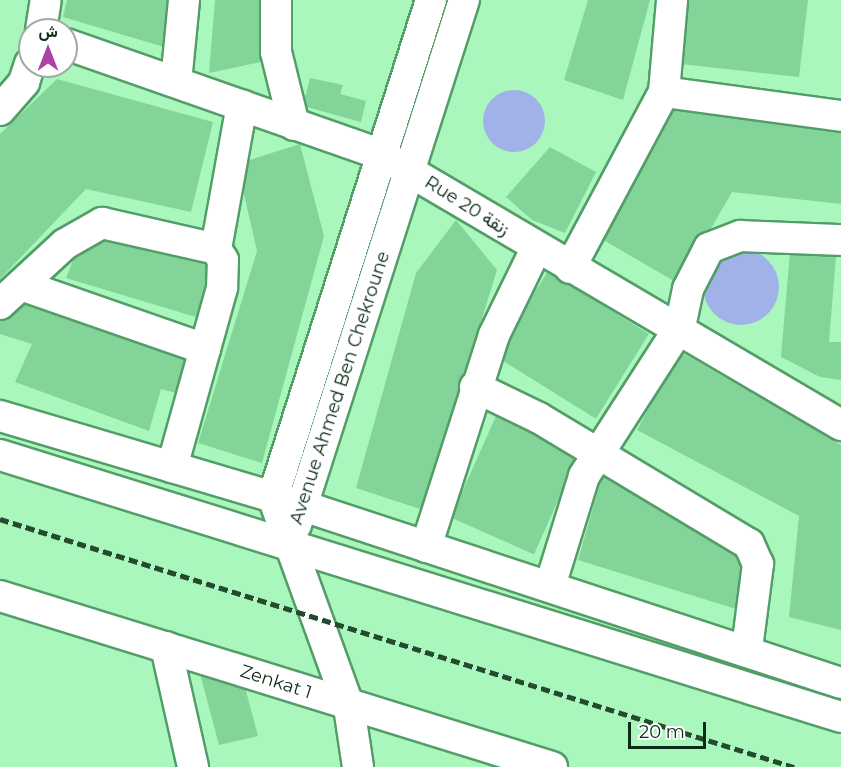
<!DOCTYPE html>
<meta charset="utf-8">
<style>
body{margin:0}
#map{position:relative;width:841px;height:767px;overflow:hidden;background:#aaf7bd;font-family:Montserrat,Vazirmatn,sans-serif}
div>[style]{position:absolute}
.green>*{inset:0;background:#a1b2e9}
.round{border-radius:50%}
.building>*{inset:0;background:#83d498;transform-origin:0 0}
.roads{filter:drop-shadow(2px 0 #539d68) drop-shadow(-2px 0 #539d68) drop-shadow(0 2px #539d68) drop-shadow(0 -2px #539d68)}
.minor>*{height:30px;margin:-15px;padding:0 15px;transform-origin:15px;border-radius:15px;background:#fff}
.rail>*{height:4.5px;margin-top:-2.25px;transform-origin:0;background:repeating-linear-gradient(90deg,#244a2f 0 9px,transparent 0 13.5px)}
span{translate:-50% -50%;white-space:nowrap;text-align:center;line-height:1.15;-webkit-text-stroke:4.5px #fff;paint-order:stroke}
.street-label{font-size:18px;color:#0d2c17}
.north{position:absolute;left:18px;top:18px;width:60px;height:60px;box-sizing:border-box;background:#fff;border:2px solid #9eaba2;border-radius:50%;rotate:0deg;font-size:16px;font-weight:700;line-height:24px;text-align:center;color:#0d2c17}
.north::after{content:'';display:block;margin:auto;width:21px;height:27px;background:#ab41a2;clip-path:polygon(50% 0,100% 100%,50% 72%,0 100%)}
.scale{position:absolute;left:628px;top:722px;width:78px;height:27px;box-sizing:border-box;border:3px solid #0d2c17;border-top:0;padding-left:8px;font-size:18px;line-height:21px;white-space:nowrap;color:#0d2c17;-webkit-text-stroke:4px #fff;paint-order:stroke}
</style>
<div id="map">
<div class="green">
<div class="round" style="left:483px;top:90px;width:62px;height:62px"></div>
<div class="round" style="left:703px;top:249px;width:76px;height:76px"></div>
</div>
<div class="building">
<div style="clip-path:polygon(67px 0,174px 0,164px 47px,63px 17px)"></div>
<div style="clip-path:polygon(215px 0,272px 0,270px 60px,209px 73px)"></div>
<div style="clip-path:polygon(588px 0,650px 0,623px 100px,564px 80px)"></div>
<div style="clip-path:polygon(688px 0,808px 0,799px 77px,681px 64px)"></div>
<div style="clip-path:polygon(310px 78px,343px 85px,340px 94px,366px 101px,361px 122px,303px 106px)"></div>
<div style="clip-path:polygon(57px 79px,213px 122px,191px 212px,86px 189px,0 279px,0 134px)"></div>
<div style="clip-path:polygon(677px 102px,841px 122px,841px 204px,732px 192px,679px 284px,600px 238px)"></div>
<div style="clip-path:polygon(300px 144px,324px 236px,262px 463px,198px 443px,257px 251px,237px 164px)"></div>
<div style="clip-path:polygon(550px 147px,596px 172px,565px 233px,532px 220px,506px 197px)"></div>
<div style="clip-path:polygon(456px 220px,497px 270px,423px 510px,356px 488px,416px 273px)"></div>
<div style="clip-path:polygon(100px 228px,218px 259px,199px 318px,66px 278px,79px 245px)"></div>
<div style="clip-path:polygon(791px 240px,837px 244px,829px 342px,841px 342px,841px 380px,820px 377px,781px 357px)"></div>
<div style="left:548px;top:271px;width:119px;height:100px;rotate:32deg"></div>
<div style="clip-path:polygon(27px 293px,193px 349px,180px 394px,161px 389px,149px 431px,15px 382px,32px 344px,0 334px,0 321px)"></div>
<div style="clip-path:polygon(679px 351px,841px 445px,841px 630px,789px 617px,799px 516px,637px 430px)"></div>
<div style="left:496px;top:416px;width:91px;height:111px;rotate:24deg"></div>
<div style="clip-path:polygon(605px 466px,746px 551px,736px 609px,578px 560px)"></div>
<div style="clip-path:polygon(198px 666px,243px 680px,258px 736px,219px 745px)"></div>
</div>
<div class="roads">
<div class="minor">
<div style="left:276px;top:0;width:52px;rotate:90deg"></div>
<div style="left:276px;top:52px;width:75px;rotate:76.1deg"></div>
<div style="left:41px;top:30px;width:30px;rotate:-81deg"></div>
<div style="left:66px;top:44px;width:333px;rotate:19.3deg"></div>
<div style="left:380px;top:154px;width:535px;rotate:30.45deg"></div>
<div style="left:176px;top:82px;width:82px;rotate:-84.4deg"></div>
<div style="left:664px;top:92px;width:179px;rotate:7.7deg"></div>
<div style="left:0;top:110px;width:37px;rotate:-49deg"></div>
<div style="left:24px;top:82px;width:19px;rotate:-72deg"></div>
<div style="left:216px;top:249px;width:146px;rotate:-79.8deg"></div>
<div style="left:570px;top:268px;width:200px;rotate:-61.9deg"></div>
<div style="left:664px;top:92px;width:92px;rotate:-85deg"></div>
<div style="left:21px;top:285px;width:195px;rotate:19.2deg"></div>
<div style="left:0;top:304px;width:88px;rotate:-42.7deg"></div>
<div style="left:65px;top:244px;width:43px;rotate:-29.6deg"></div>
<div style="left:102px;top:223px;width:117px;rotate:12.8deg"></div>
<div style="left:216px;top:249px;width:13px;rotate:58deg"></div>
<div style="left:223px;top:260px;width:28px;rotate:92deg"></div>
<div style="left:222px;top:288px;width:186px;rotate:105.6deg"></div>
<div style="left:475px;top:387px;width:71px;rotate:25.8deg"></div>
<div style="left:539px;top:418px;width:245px;rotate:31deg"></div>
<div style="left:749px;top:544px;width:22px;rotate:66deg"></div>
<div style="left:758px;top:564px;width:86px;rotate:97.4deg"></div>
<div style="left:0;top:416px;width:316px;rotate:16.5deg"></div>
<div style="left:303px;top:506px;width:566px;rotate:18.21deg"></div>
<div style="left:0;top:455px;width:881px;rotate:17.3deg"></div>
<div style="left:296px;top:525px;width:551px;rotate:-72.26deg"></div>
<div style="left:426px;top:547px;width:223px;rotate:-72.2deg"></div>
<div style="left:494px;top:335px;width:96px;rotate:-64deg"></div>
<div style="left:550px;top:586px;width:115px;rotate:-72.8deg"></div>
<div style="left:584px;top:476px;width:177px;rotate:-57.2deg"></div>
<div style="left:680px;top:327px;width:39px;rotate:-78deg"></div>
<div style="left:688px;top:289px;width:46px;rotate:-62.9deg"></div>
<div style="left:709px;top:248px;width:34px;rotate:-21deg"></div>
<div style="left:741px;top:236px;width:100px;rotate:2.3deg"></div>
<div style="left:0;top:596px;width:578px;rotate:17.21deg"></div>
<div style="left:166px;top:647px;width:123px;rotate:77.3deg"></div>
<div style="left:358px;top:767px;width:61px;rotate:-98.5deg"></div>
<div style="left:349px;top:707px;width:223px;rotate:-109.9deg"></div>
<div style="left:273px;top:497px;width:522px;rotate:-72.36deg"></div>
</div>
</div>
<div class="rail">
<div style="left:0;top:519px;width:832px;rotate:17.35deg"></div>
</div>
<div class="street-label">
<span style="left:467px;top:206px;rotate:32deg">Rue 20 زنقة</span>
<span style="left:340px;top:388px;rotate:-72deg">Avenue Ahmed Ben Chekroune</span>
<span style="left:276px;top:682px;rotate:18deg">Zenkat 1</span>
</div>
<div class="north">ش</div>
<div class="scale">20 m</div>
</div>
